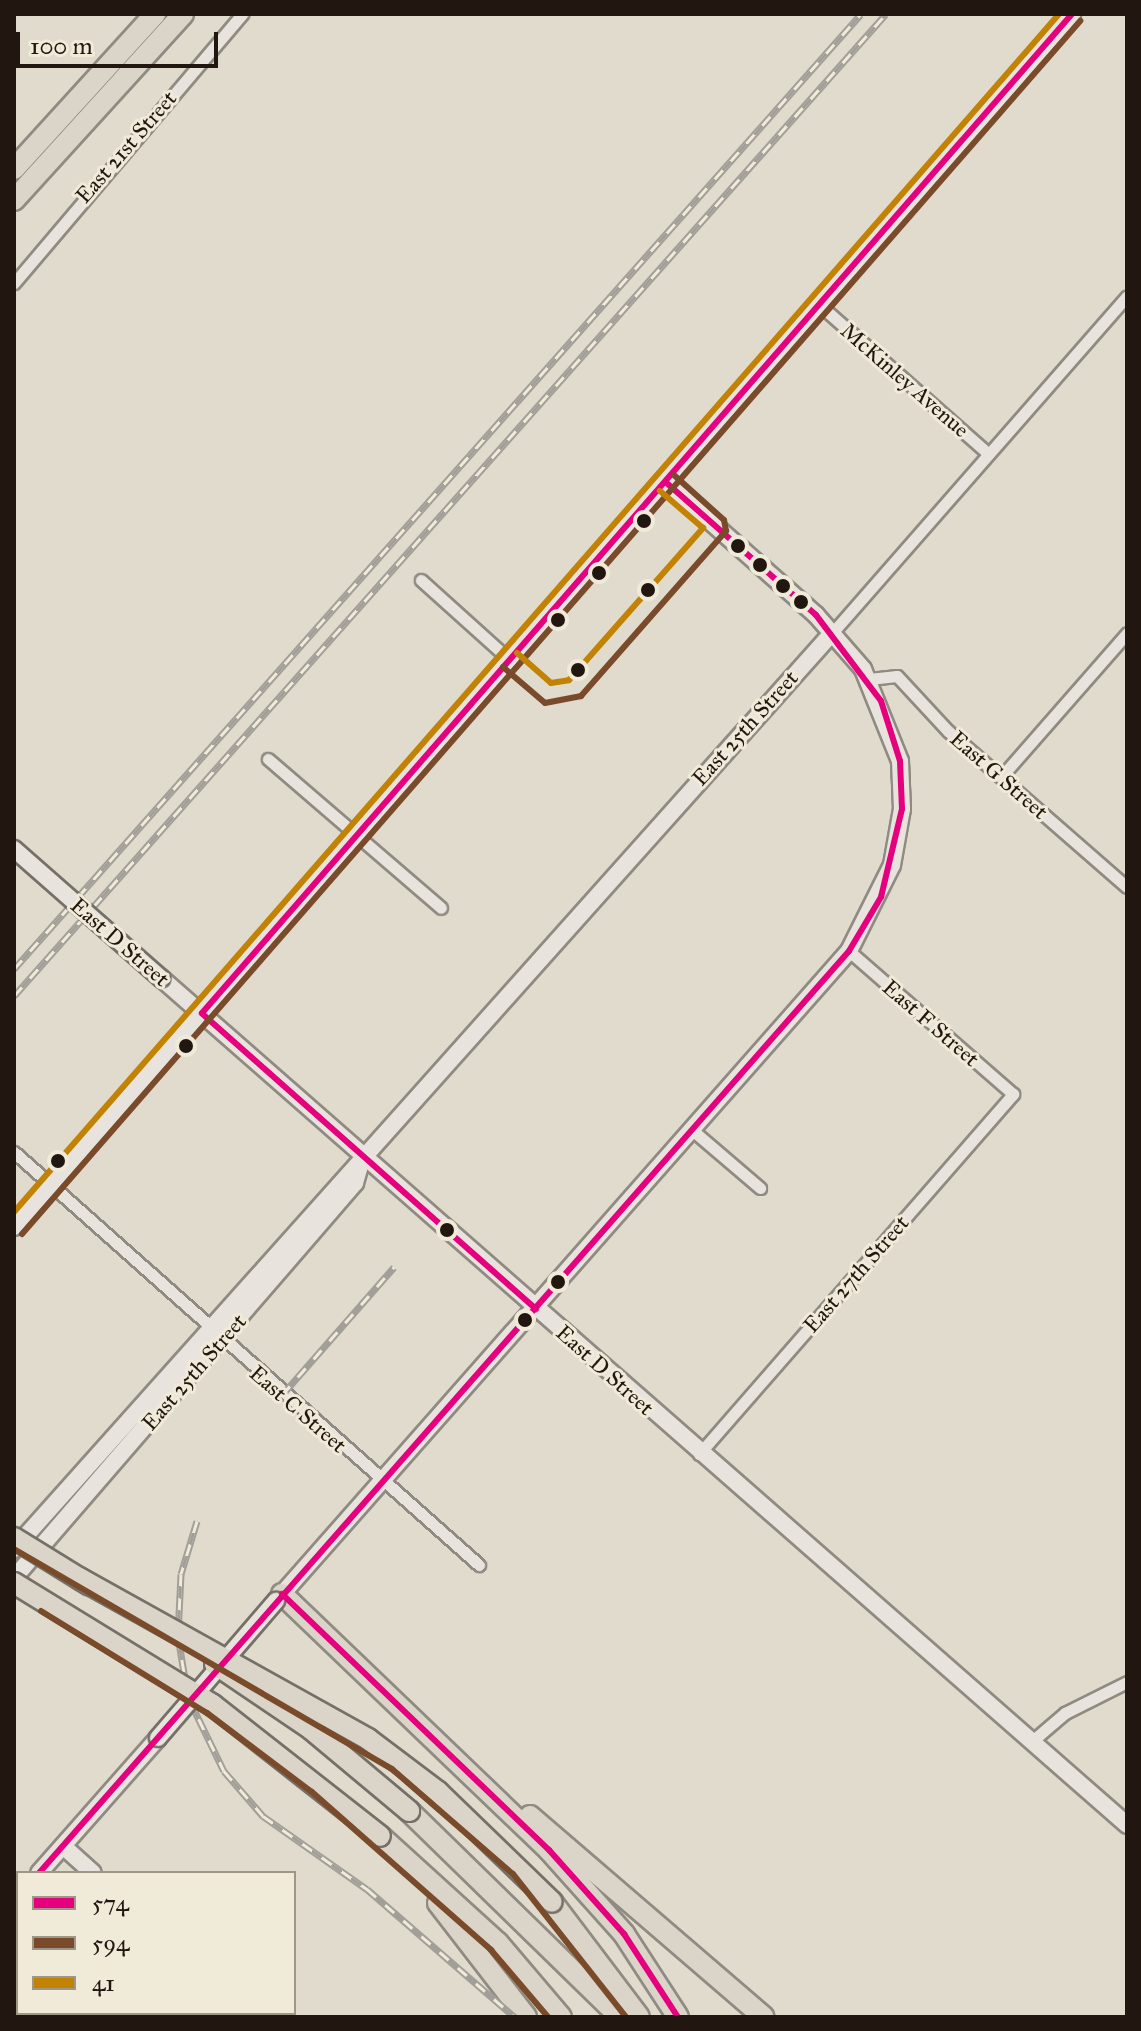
<!DOCTYPE html>
<style>
body{margin:0}
#map{position:relative;width:1141px;height:2031px;overflow:hidden;background:#e0dbcd;font-family:"IM FELL Great Primer",serif}
div>[style]{position:absolute}
.roads{filter:drop-shadow(2px 0 #8f8b82) drop-shadow(-2px 0 #8f8b82) drop-shadow(0 2px #8f8b82) drop-shadow(0 -2px #8f8b82)}
.street>*{height:11px;margin:-5.5px;padding:0 5.5px;transform-origin:5.5px;border-radius:5.5px;background:#e8e4dd}
.secondary>*{height:16px;margin:-8px;padding:0 8px;transform-origin:8px;border-radius:8px;background:#e8e4dd}
.highway>*{height:20px;margin:-10px;padding:0 10px;transform-origin:10px;border-radius:10px;background:#dbd4c8}
.rail>*{height:7px;margin-top:-3.5px;transform-origin:0;background:repeating-linear-gradient(90deg,#f0ead9 0 12px,#a29f99 0 24px);box-sizing:border-box;border-block:2px solid #a29f99}
.bridges{filter:drop-shadow(2px 0 #747068) drop-shadow(-2px 0 #747068) drop-shadow(0 2px #747068) drop-shadow(0 -2px #747068)}
.secondary-bridge>*{height:16px;margin:-8px;padding:0 8px;transform-origin:8px;border-radius:8px;background:#e8e4dd}
.highway-bridge>*{height:20px;margin:-10px;padding:0 10px;transform-origin:10px;border-radius:10px;background:#dbd4c8}
.bus-1>*{height:6px;margin:-3px;padding:0 3px;transform-origin:3px;border-radius:3px;background:#e5007d}
.bus-2>*{height:6px;margin:-3px;padding:0 3px;transform-origin:3px;border-radius:3px;background:#7a4b2a}
.bus-3>*{height:6px;margin:-3px;padding:0 3px;transform-origin:3px;border-radius:3px;background:#c28204}
.dots>*{width:22px;height:22px;translate:-50% -50%;box-sizing:border-box;border:4px solid #f0ead9;border-radius:50%}
span{translate:-50% -50%;white-space:nowrap;text-align:center;line-height:1.15;-webkit-text-stroke:6px #f0ead9;paint-order:stroke}
.street-label{font-size:22px;color:#221710}
.frame{position:absolute;inset:0;border:16px solid #221710;pointer-events:none}
.legend{position:absolute;left:16px;top:1871px;width:280px;height:144px;box-sizing:border-box;background:#f0ead9;border:2px solid #9e9689;margin:0;padding:10px 14px;list-style:none;font-size:24px;color:#221710}
.legend li{display:flex;align-items:center;gap:16px;height:40px}
.legend b{width:40px;border:2px solid #9e9689}
.scale{position:absolute;left:16px;top:32px;width:202px;height:36px;box-sizing:border-box;border:4px solid #221710;border-top:0;padding-left:10px;font-size:24px;line-height:28px;white-space:nowrap;color:#221710;-webkit-text-stroke:6px #f0ead9;paint-order:stroke}
</style>
<div id="map">
<div class="roads">
<div class="street">
<div style="left:14px;top:283px;width:353px;rotate:-49.7deg"></div>
<div style="left:822px;top:307px;width:222px;rotate:41.4deg"></div>
<div style="left:421px;top:580px;width:120px;rotate:42deg"></div>
<div style="left:833px;top:632px;width:446px;rotate:-48.8deg"></div>
<div style="left:869px;top:679px;width:28px;rotate:-6deg"></div>
<div style="left:897px;top:676px;width:75px;rotate:47.2deg"></div>
<div style="left:948px;top:731px;width:237px;rotate:41.1deg"></div>
<div style="left:268px;top:759px;width:228px;rotate:40.7deg"></div>
<div style="left:1001px;top:777px;width:191px;rotate:-48.8deg"></div>
<div style="left:691px;top:1129px;width:91px;rotate:40.5deg"></div>
<div style="left:14px;top:1152px;width:622px;rotate:41.61deg"></div>
<div style="left:699px;top:1454px;width:478px;rotate:-48.9deg"></div>
<div style="left:1013px;top:1094px;width:218px;rotate:-138.9deg"></div>
<div style="left:1031px;top:1742px;width:45px;rotate:-40.5deg"></div>
<div style="left:1065px;top:1713px;width:69px;rotate:-26.6deg"></div>
</div>
<div class="secondary">
<div style="left:161px;top:978px;width:1285px;rotate:41.24deg"></div>
<div style="left:14px;top:1227px;width:1610px;rotate:-48.9deg"></div>
<div style="left:14px;top:1549px;width:1229px;rotate:-48.23deg"></div>
<div style="left:14px;top:1578px;width:522px;rotate:-49.2deg"></div>
<div style="left:355px;top:1183px;width:26px;rotate:-74deg"></div>
<div style="left:276px;top:1601px;width:867px;rotate:-48.6deg"></div>
<div style="left:849px;top:951px;width:96px;rotate:-63.4deg"></div>
<div style="left:892px;top:865px;width:57px;rotate:-79.9deg"></div>
<div style="left:902px;top:809px;width:48px;rotate:-92.4deg"></div>
<div style="left:900px;top:761px;width:99px;rotate:-111.9deg"></div>
<div style="left:863px;top:669px;width:72px;rotate:-131deg"></div>
<div style="left:816px;top:615px;width:199px;rotate:-138.5deg"></div>
<div style="left:63px;top:1846px;width:40px;rotate:42deg"></div>
<div style="left:39px;top:1873px;width:180px;rotate:-48.6deg"></div>
<div style="left:14px;top:1901px;width:6px;rotate:-51deg"></div>
<div style="left:209px;top:2017px;width:5px;rotate:-53deg"></div>
</div>
<div class="highway">
<div style="left:14px;top:169px;width:210px;rotate:-47.7deg"></div>
<div style="left:14px;top:200px;width:251px;rotate:-47.7deg"></div>
<div style="left:282px;top:1594px;width:370px;rotate:43.8deg"></div>
<div style="left:549px;top:1850px;width:113px;rotate:48.2deg"></div>
<div style="left:624px;top:1934px;width:99px;rotate:57deg"></div>
<div style="left:409px;top:1811px;width:295px;rotate:44.3deg"></div>
<div style="left:530px;top:1816px;width:308px;rotate:40.7deg"></div>
<div style="left:380px;top:1836px;width:159px;rotate:42.2deg"></div>
<div style="left:498px;top:1943px;width:97px;rotate:49.6deg"></div>
<div style="left:552px;top:1902px;width:144px;rotate:52.9deg"></div>
<div style="left:438px;top:1903px;width:144px;rotate:52.3deg"></div>
<div style="left:262px;top:2013px;width:9px;rotate:27deg"></div>
</div>
</div>
<div class="rail">
<div style="left:14px;top:969px;width:1276px;rotate:-48.43deg"></div>
<div style="left:14px;top:996px;width:1313px;rotate:-48.4deg"></div>
<div style="left:282px;top:1395px;width:170px;rotate:-48.8deg"></div>
<div style="left:197px;top:1521px;width:55px;rotate:106.8deg"></div>
<div style="left:181px;top:1574px;width:62px;rotate:92.8deg"></div>
<div style="left:178px;top:1636px;width:62px;rotate:80.7deg"></div>
<div style="left:188px;top:1697px;width:82px;rotate:64.1deg"></div>
<div style="left:224px;top:1771px;width:60px;rotate:49.1deg"></div>
<div style="left:263px;top:1816px;width:127px;rotate:35.1deg"></div>
<div style="left:367px;top:1889px;width:196px;rotate:40.9deg"></div>
</div>
<div class="bridges">
<div class="secondary-bridge">
<div style="left:14px;top:849px;width:196px;rotate:41.3deg"></div>
<div style="left:158px;top:1738px;width:181px;rotate:-49.3deg"></div>
</div>
<div class="highway-bridge">
<div style="left:14px;top:1538px;width:89px;rotate:31.7deg"></div>
<div style="left:79px;top:1578px;width:331px;rotate:29.1deg"></div>
<div style="left:368px;top:1739px;width:88px;rotate:37.1deg"></div>
<div style="left:438px;top:1792px;width:158px;rotate:44deg"></div>
<div style="left:14px;top:1583px;width:233px;rotate:31.5deg"></div>
<div style="left:213px;top:1705px;width:212px;rotate:38.1deg"></div>
<div style="left:215px;top:1664px;width:116px;rotate:34.1deg"></div>
<div style="left:311px;top:1729px;width:128px;rotate:39.9deg"></div>
</div>
</div>
<div class="bus-1">
<div style="left:536px;top:1309px;width:446px;rotate:-138.5deg"></div>
<div style="left:202px;top:1013px;width:1325px;rotate:-48.95deg"></div>
<div style="left:282px;top:1594px;width:370px;rotate:43.8deg"></div>
<div style="left:549px;top:1850px;width:113px;rotate:48.2deg"></div>
<div style="left:624px;top:1934px;width:99px;rotate:57deg"></div>
<div style="left:39px;top:1873px;width:1227px;rotate:-48.7deg"></div>
<div style="left:849px;top:951px;width:63px;rotate:-59.3deg"></div>
<div style="left:881px;top:897px;width:90px;rotate:-76.6deg"></div>
<div style="left:902px;top:809px;width:48px;rotate:-92.4deg"></div>
<div style="left:900px;top:761px;width:63px;rotate:-107.6deg"></div>
<div style="left:881px;top:701px;width:108px;rotate:-127.1deg"></div>
<div style="left:816px;top:615px;width:199px;rotate:-138.5deg"></div>
</div>
<div class="bus-2">
<div style="left:503px;top:667px;width:55px;rotate:40.6deg"></div>
<div style="left:545px;top:703px;width:37px;rotate:-11deg"></div>
<div style="left:581px;top:696px;width:220px;rotate:-48.7deg"></div>
<div style="left:726px;top:531px;width:11px;rotate:-100deg"></div>
<div style="left:724px;top:520px;width:67px;rotate:-138deg"></div>
<div style="left:22px;top:1234px;width:1610px;rotate:-48.9deg"></div>
<div style="left:14px;top:1549px;width:437px;rotate:30.2deg"></div>
<div style="left:392px;top:1769px;width:160px;rotate:41deg"></div>
<div style="left:513px;top:1874px;width:182px;rotate:51.7deg"></div>
<div style="left:41px;top:1611px;width:195px;rotate:31.6deg"></div>
<div style="left:207px;top:1713px;width:131px;rotate:37deg"></div>
<div style="left:312px;top:1792px;width:239px;rotate:41.4deg"></div>
<div style="left:491px;top:1950px;width:88px;rotate:49.6deg"></div>
</div>
<div class="bus-3">
<div style="left:517px;top:653px;width:45px;rotate:41.4deg"></div>
<div style="left:551px;top:683px;width:18px;rotate:-9deg"></div>
<div style="left:569px;top:680px;width:203px;rotate:-48.6deg"></div>
<div style="left:703px;top:528px;width:57px;rotate:-139.3deg"></div>
<div style="left:14px;top:1212px;width:1590px;rotate:-48.9deg"></div>
</div>
<div class="dots">
<div style="left:644px;top:521px;background:#221710"></div>
<div style="left:738px;top:546px;background:#221710"></div>
<div style="left:760px;top:565px;background:#221710"></div>
<div style="left:599px;top:573px;background:#221710"></div>
<div style="left:783px;top:586px;background:#221710"></div>
<div style="left:648px;top:590px;background:#221710"></div>
<div style="left:801px;top:602px;background:#221710"></div>
<div style="left:558px;top:620px;background:#221710"></div>
<div style="left:578px;top:670px;background:#221710"></div>
<div style="left:186px;top:1046px;background:#221710"></div>
<div style="left:58px;top:1161px;background:#221710"></div>
<div style="left:447px;top:1230px;background:#221710"></div>
<div style="left:558px;top:1282px;background:#221710"></div>
<div style="left:525px;top:1320px;background:#221710"></div>
</div>
<div class="street-label">
<span style="left:126px;top:147px;rotate:-49deg">East 21st Street</span>
<span style="left:905px;top:380px;rotate:41deg">McKinley Avenue</span>
<span style="left:745px;top:728px;rotate:-48deg">East 25th Street</span>
<span style="left:999px;top:775px;rotate:41deg">East G Street</span>
<span style="left:120px;top:942px;rotate:41deg">East D Street</span>
<span style="left:931px;top:1023px;rotate:41deg">East F Street</span>
<span style="left:856px;top:1274px;rotate:-49deg">East 27th Street</span>
<span style="left:605px;top:1370px;rotate:42deg">East D Street</span>
<span style="left:194px;top:1372px;rotate:-49deg">East 25th Street</span>
<span style="left:298px;top:1409px;rotate:41deg">East C Street</span>
</div>
<div class="frame"></div>
<ul class="legend">
<li><b style="height:10px;background:#e5007d"></b>574</li>
<li><b style="height:10px;background:#7a4b2a"></b>594</li>
<li><b style="height:10px;background:#c28204"></b>41</li>
</ul>
<div class="scale">100 m</div>
</div>
